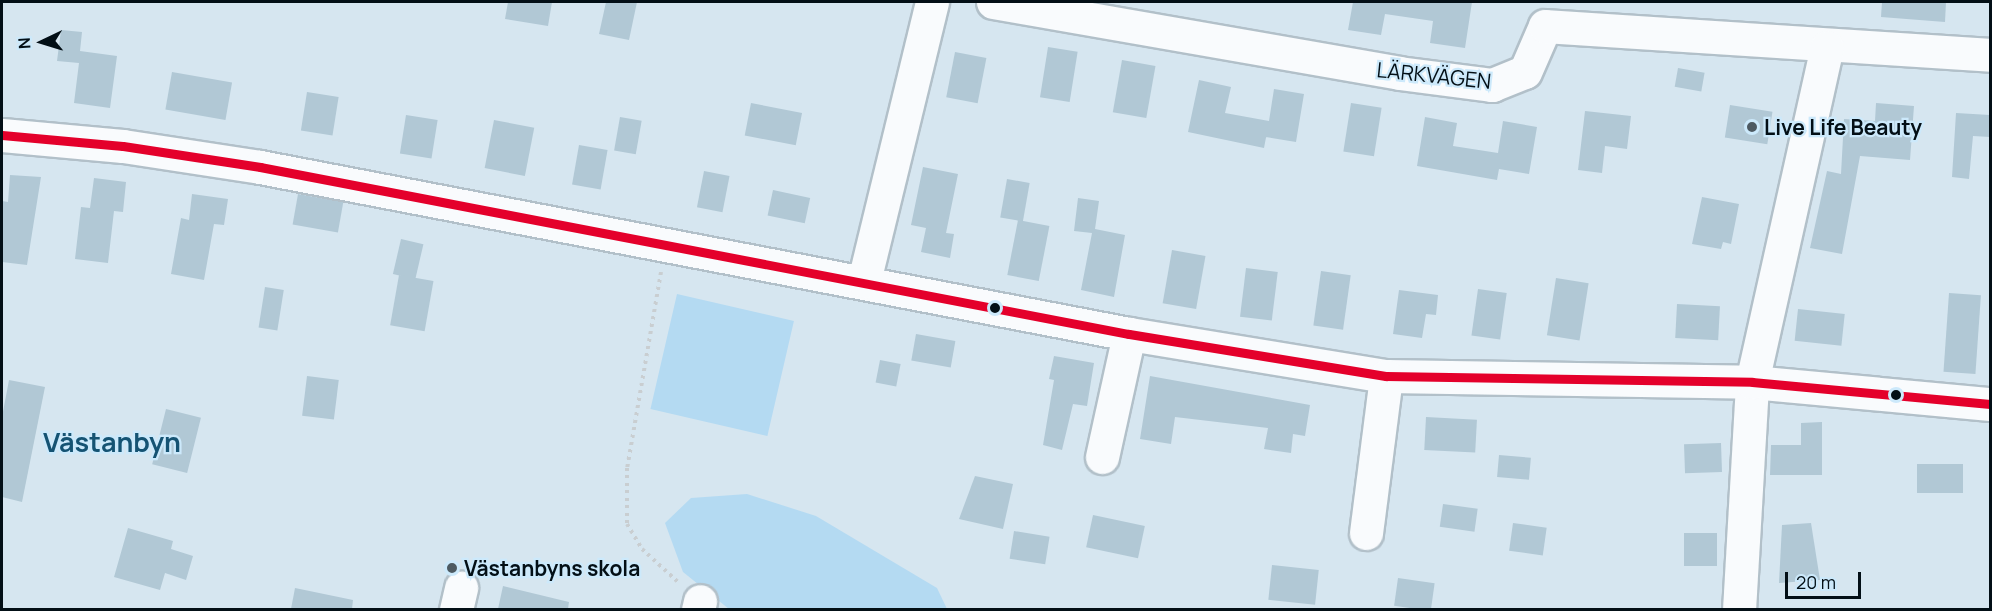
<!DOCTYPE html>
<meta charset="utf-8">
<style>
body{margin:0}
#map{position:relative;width:1992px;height:611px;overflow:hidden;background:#d6e6f0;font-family:Manrope,sans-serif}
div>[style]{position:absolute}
.green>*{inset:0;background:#b4daf2;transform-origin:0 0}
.building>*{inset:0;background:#b1c8d5;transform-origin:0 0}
.path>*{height:4px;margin-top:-2px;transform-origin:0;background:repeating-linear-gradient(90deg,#c9ced1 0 3px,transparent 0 7.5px)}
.roads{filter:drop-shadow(2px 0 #b2c0c9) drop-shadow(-2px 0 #b2c0c9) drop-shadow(0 2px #b2c0c9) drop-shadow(0 -2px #b2c0c9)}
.minor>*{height:33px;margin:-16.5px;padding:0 16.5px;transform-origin:16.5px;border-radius:16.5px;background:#f9fbfd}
.bus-1>*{height:9px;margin:-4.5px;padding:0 4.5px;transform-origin:4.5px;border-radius:4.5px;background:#e4002b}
.dots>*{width:16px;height:16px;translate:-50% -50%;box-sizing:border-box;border:3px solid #cce9fb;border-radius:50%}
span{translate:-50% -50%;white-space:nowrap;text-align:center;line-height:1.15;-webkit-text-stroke:4.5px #cce9fb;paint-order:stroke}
.street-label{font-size:21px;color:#030f16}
.poi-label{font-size:21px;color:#030f16;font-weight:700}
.left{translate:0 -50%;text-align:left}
.district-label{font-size:27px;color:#155373;font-weight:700}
.frame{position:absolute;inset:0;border:3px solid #030f16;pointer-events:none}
.north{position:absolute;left:12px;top:12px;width:60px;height:60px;-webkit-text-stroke:4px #cce9fb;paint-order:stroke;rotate:266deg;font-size:16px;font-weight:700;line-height:24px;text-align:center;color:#030f16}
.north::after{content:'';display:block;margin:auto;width:21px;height:27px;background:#030f16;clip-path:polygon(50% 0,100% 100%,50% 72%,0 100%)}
.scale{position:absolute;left:1785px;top:572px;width:76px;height:27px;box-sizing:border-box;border:3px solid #030f16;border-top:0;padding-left:8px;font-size:18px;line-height:21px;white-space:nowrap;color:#030f16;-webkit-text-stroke:4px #cce9fb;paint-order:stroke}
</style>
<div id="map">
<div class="green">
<div style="left:677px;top:294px;width:120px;height:118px;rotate:13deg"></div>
<div style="clip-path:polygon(747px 494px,816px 516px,937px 588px,947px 609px,729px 609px,683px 572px,665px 523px,691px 498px)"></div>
</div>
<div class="building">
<div style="clip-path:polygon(508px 2px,552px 2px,548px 26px,505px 19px)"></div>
<div style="clip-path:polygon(606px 2px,637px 2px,629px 40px,599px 34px)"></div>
<div style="clip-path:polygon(1353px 2px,1472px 2px,1465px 48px,1430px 43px,1433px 21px,1385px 14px,1381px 35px,1348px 30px)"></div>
<div style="clip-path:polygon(1882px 2px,1946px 2px,1945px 22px,1881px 17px)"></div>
<div style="clip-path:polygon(61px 30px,82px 32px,80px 51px,117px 56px,110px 108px,74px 103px,79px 63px,57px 61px)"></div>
<div style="left:1048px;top:47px;width:30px;height:51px;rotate:9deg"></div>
<div style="left:955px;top:52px;width:32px;height:46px;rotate:11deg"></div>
<div style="left:1122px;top:60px;width:34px;height:53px;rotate:10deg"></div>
<div style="left:1678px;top:68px;width:27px;height:19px;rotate:10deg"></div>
<div style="left:172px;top:72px;width:61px;height:38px;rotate:10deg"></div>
<div style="clip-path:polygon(1199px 80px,1231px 87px,1225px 113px,1269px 121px,1274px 89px,1304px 94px,1296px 142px,1266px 137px,1269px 122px,1264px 148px,1188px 132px)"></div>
<div style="left:307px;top:92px;width:32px;height:39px;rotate:9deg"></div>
<div style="left:751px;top:103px;width:52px;height:33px;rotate:11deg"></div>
<div style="left:1351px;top:103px;width:31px;height:49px;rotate:9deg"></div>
<div style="clip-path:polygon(1876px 103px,1914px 106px,1910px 160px,1860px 156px,1842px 254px,1810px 248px,1827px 171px,1841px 174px,1844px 119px,1875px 121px)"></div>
<div style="left:1730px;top:105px;width:43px;height:33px;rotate:9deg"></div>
<div style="clip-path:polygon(1585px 111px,1631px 116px,1627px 149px,1605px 146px,1602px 173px,1578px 170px)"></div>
<div style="clip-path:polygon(1956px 113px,1990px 115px,1990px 137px,1973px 136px,1969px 179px,1952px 177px)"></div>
<div style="left:406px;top:115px;width:32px;height:39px;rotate:9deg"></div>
<div style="left:620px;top:117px;width:22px;height:34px;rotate:10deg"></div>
<div style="clip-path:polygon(1425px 117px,1457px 123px,1453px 146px,1498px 153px,1503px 121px,1537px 127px,1529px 174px,1499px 169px,1497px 180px,1417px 166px)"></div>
<div style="left:494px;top:120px;width:41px;height:49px;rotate:11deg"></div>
<div style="left:579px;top:145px;width:29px;height:40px;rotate:10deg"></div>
<div style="clip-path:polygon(923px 167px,958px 174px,946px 233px,954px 234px,950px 258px,921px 252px,926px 228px,911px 225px)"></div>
<div style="left:704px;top:171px;width:26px;height:37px;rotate:11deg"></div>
<div style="clip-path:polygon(10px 175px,41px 177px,27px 265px,2px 262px,2px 201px,8px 202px)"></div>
<div style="clip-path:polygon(94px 178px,126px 182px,123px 212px,114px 211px,108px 263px,75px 259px,81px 207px,90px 208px)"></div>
<div style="left:1007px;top:179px;width:23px;height:39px;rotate:10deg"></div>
<div style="left:773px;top:190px;width:38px;height:26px;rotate:12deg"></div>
<div style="clip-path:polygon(192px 194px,228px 199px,224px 225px,214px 224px,204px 280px,171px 274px,181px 218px,189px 220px)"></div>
<div style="left:298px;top:194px;width:46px;height:31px;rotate:10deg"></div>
<div style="clip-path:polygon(1702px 197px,1739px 204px,1731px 244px,1723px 242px,1721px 249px,1692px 244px)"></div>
<div style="clip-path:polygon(1078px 198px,1099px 201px,1095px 229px,1125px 235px,1114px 297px,1081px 290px,1092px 233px,1074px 231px)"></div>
<div style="left:1018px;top:220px;width:32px;height:56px;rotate:11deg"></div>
<div style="left:401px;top:239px;width:23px;height:36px;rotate:13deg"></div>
<div style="left:1172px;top:250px;width:34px;height:54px;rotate:10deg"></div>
<div style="left:1246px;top:268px;width:32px;height:49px;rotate:7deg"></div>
<div style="left:1321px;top:271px;width:30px;height:55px;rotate:8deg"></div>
<div style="left:399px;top:275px;width:35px;height:51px;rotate:10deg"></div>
<div style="left:1556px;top:278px;width:33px;height:58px;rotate:9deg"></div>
<div style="left:265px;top:287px;width:19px;height:41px;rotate:9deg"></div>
<div style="left:1478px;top:289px;width:29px;height:47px;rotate:8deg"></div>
<div style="clip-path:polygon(1399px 290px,1438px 295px,1436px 315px,1426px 314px,1422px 338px,1393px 334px)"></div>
<div style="left:1949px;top:293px;width:32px;height:79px;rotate:4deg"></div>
<div style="left:1677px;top:304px;width:43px;height:34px;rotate:3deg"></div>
<div style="left:1798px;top:309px;width:47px;height:32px;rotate:6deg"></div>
<div style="left:916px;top:334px;width:40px;height:27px;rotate:10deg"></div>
<div style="clip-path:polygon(1054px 356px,1094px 363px,1087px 406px,1073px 404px,1062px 450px,1043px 445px,1054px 380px,1049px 379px)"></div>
<div style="left:880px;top:360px;width:21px;height:23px;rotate:11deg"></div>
<div style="left:307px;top:376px;width:32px;height:40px;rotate:7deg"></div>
<div style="clip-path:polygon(1150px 376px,1310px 405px,1305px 436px,1293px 434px,1291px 453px,1264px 449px,1268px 428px,1175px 417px,1171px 444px,1140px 439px)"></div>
<div style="clip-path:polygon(9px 380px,45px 387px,22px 502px,2px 497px,2px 417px)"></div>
<div style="left:166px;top:409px;width:36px;height:57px;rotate:14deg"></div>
<div style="left:1426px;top:417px;width:51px;height:33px;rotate:3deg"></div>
<div style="clip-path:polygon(1822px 422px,1822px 475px,1770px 475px,1771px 445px,1801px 445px,1801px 423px)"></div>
<div style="left:1721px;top:443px;width:29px;height:37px;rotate:88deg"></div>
<div style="left:1499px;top:455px;width:32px;height:22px;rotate:5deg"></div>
<div style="left:1917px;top:464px;width:46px;height:29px"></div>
<div style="clip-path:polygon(975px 476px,1013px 484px,1003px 529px,959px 519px)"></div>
<div style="left:1443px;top:504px;width:35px;height:23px;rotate:8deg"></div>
<div style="left:1093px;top:515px;width:53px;height:33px;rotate:12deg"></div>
<div style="left:1513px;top:523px;width:34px;height:28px;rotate:8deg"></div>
<div style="clip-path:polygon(1811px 523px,1820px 580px,1779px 583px,1782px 525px)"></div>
<div style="clip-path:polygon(128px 528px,173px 541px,171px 549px,193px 556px,186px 580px,165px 573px,160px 590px,114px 577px)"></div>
<div style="left:1014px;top:531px;width:36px;height:28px;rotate:9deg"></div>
<div style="left:1717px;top:533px;width:33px;height:33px;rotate:90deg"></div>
<div style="left:1272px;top:565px;width:47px;height:35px;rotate:6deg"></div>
<div style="left:1398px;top:578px;width:37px;height:28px;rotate:8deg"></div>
<div style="clip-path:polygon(503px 586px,569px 602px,568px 609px,498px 609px)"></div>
<div style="clip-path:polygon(295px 588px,353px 600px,352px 609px,291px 609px)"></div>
</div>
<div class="path">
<div style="left:661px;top:272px;width:199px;rotate:99.8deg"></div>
<div style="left:627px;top:468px;width:56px;rotate:90deg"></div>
<div style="left:627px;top:524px;width:29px;rotate:59deg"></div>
<div style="left:642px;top:549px;width:50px;rotate:42.6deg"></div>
</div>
<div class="roads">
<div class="minor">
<div style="left:993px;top:2px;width:412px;rotate:9.9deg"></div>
<div style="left:1399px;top:73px;width:94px;rotate:7.4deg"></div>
<div style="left:1492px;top:85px;width:35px;rotate:-22deg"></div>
<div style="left:1525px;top:72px;width:50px;rotate:-66.5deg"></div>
<div style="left:1545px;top:26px;width:446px;rotate:3.7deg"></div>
<div style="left:2px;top:135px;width:121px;rotate:5.2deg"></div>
<div style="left:123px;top:146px;width:139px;rotate:8.7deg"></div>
<div style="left:260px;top:167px;width:885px;rotate:10.88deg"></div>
<div style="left:1129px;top:334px;width:260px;rotate:9.3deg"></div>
<div style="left:1386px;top:376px;width:366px;rotate:0.9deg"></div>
<div style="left:1752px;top:382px;width:239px;rotate:5.3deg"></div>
<div style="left:864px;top:281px;width:287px;rotate:-76.3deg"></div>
<div style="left:1102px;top:457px;width:126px;rotate:-77.6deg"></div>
<div style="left:1366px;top:533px;width:158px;rotate:-82.7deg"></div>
<div style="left:456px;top:610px;width:23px;rotate:-77deg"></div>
<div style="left:698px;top:610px;width:9px;rotate:-77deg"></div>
<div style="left:1739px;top:610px;width:228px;rotate:-86.7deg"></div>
<div style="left:1752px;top:382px;width:343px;rotate:-77.4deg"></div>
</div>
</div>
<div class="bus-1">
<div style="left:2px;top:135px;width:121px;rotate:5.2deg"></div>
<div style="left:123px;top:146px;width:139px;rotate:8.7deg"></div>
<div style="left:260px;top:167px;width:885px;rotate:10.88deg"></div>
<div style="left:1129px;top:334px;width:260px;rotate:9.3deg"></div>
<div style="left:1386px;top:376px;width:366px;rotate:0.9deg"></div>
<div style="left:1752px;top:382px;width:239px;rotate:5.3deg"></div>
</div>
<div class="dots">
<div style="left:1752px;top:127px;background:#4d5a62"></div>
<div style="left:995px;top:308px;background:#030f16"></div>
<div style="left:1896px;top:395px;background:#030f16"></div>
<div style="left:452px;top:568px;background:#4d5a62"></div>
</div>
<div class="street-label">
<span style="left:1434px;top:75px;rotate:6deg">LÄRKVÄGEN</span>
</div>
<div class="poi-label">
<span class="left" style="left:1764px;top:127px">Live Life Beauty</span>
<span class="left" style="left:464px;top:568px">Västanbyns skola</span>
</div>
<div class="district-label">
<span style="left:112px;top:442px">Västanbyn</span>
</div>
<div class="frame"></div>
<div class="north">N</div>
<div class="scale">20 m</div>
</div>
